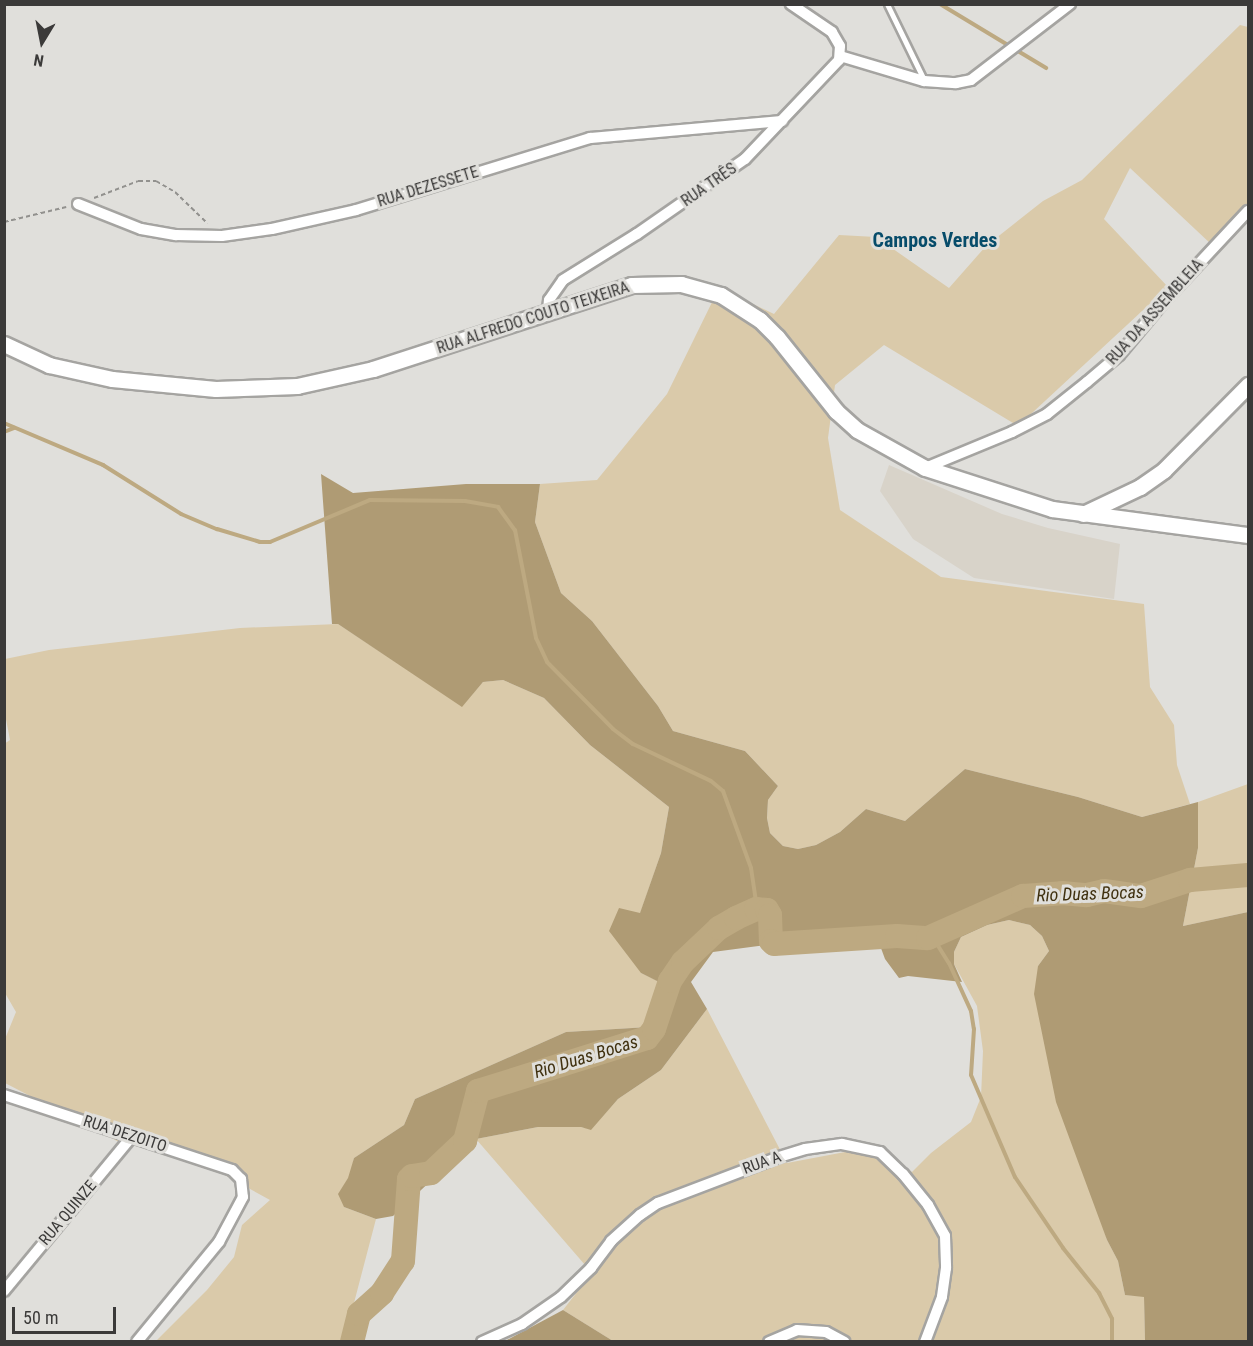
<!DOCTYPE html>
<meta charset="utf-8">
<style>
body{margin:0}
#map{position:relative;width:1253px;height:1346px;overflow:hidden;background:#e0dfdb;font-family:"Roboto Condensed",sans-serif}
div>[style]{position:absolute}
.built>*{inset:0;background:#d8d3c9}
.green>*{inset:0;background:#dacaaa}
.forest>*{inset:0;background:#af9b74}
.stream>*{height:4px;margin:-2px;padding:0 2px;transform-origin:2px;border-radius:2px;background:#bda981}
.river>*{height:24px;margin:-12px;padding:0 12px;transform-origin:12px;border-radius:12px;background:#bda981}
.path>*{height:2px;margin-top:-1px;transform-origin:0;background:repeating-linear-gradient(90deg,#92918e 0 4.5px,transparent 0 7.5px)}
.roads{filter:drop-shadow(2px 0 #a5a4a1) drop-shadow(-2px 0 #a5a4a1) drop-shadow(0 2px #a5a4a1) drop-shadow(0 -2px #a5a4a1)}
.lane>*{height:5px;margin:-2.5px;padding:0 2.5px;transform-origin:2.5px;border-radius:2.5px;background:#fff}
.street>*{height:10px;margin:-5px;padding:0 5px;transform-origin:5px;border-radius:5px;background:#fff}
.secondary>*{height:15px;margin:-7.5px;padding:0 7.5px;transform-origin:7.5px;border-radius:7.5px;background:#fff}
span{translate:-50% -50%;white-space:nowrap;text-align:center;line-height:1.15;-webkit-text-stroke:6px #e0dfdb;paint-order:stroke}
.street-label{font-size:16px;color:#3b3a39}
.water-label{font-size:18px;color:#403110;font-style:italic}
.quarter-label{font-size:20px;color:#074c6a;font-weight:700}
.frame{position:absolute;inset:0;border:6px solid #3b3a39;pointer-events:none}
.north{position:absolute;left:12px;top:12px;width:60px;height:60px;-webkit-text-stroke:4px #e0dfdb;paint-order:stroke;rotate:190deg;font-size:16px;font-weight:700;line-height:24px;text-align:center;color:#3b3a39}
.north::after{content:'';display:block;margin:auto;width:21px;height:27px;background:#3b3a39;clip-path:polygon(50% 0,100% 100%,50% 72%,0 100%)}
.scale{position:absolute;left:12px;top:1307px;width:104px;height:27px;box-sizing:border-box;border:3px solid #3b3a39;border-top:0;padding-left:8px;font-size:18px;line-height:21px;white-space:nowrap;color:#3b3a39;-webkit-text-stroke:4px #e0dfdb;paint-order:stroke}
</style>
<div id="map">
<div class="built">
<div style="clip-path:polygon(889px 465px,1002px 514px,1048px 528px,1120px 544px,1114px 599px,974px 578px,913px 539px,880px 491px)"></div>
</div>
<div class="green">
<div style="clip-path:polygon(1240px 25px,1248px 27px,1248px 205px,1212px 245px,1130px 168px,1104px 219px,1168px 287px,1018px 426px,884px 345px,835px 385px,828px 438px,840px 510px,941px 577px,1144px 604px,1150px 687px,1174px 725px,1177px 765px,1190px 804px,1142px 817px,1078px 797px,965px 769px,905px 821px,866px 809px,840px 832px,816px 845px,798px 849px,783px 846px,770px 833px,767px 818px,768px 800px,778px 786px,745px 751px,673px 731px,658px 706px,592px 621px,561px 593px,535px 522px,540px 484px,597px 480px,667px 394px,719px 288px,774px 314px,839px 235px,876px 237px,949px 288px,986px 246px,1043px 201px,1082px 180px)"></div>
<div style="clip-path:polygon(338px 624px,462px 706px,483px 682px,503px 680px,544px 698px,590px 745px,669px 807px,661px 853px,640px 914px,641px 973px,662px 983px,649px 1027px,566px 1032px,415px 1099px,404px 1125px,354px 1158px,344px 1207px,376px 1219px,344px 1341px,156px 1341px,207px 1290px,234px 1257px,242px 1225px,270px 1200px,176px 1148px,137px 1133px,119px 1142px,5px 1083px,5px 1039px,16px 1012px,5px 993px,4px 744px,10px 740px,5px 714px,5px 659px,49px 650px,240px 628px)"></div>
<div style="clip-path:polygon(1248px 784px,1248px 912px,1183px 926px,1198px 848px,1198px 802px)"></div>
<div style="clip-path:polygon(1009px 920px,1030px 925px,1042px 936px,1049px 951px,1038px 966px,1107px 1240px,1118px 1261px,1125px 1295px,1144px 1296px,1145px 1341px,613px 1341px,563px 1310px,592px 1273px,476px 1139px,538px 1127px,581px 1127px,591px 1129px,618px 1099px,661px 1070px,707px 1009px,787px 1163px,861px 1149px,886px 1155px,912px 1172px,931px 1153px,971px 1122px,981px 1097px,983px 1051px,977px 1006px,954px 964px,954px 952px,961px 937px,987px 925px)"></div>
</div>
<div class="forest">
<div style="clip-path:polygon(321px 474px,353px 493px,466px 484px,540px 484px,535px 522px,561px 593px,592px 621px,658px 706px,673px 731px,745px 751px,778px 786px,768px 800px,767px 818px,770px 833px,783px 846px,798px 849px,816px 845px,840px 832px,866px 809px,905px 821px,965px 769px,1078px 797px,1142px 817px,1198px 802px,1198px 848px,1183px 926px,1248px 912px,1248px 1341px,1145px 1341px,1144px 1297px,1125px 1295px,1118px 1261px,1107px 1240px,1056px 1102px,1034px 994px,1038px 966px,1049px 951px,1042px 936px,1030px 925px,1009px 920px,987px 925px,961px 937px,954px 952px,954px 964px,962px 982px,908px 976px,899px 978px,885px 959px,878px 940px,803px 940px,713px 952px,691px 982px,707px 1009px,661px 1070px,618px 1099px,591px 1130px,581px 1127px,538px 1127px,476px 1139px,393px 1216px,376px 1219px,344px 1207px,338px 1194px,348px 1178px,354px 1158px,404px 1125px,415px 1099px,566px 1032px,649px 1027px,661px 983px,641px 973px,609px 931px,619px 908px,640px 913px,661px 853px,669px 807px,590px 745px,544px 698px,503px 680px,483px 682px,462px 707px,338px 624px,332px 624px)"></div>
<div style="clip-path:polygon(563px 1310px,613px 1341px,505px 1341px)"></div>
</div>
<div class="stream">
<div style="left:940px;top:4px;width:124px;rotate:31.1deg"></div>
<div style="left:4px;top:423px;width:108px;rotate:23deg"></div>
<div style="left:103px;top:465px;width:92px;rotate:32.1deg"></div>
<div style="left:181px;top:514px;width:39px;rotate:23deg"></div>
<div style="left:217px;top:529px;width:45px;rotate:16.8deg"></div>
<div style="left:260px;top:542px;width:10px"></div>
<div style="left:270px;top:542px;width:108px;rotate:-22.8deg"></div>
<div style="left:370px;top:500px;width:95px;rotate:0.6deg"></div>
<div style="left:465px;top:501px;width:34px;rotate:10deg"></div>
<div style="left:498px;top:507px;width:29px;rotate:54deg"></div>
<div style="left:515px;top:530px;width:110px;rotate:79deg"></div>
<div style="left:536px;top:638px;width:26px;rotate:65deg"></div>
<div style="left:547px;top:662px;width:94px;rotate:45.4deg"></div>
<div style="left:613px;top:729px;width:25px;rotate:37deg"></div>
<div style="left:633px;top:744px;width:86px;rotate:25.4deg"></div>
<div style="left:711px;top:781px;width:16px;rotate:40deg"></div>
<div style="left:723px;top:791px;width:82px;rotate:70deg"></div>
<div style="left:751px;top:868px;width:40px;rotate:81.5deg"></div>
<div style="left:4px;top:432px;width:11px;rotate:-22deg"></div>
<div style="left:929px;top:938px;width:7px;rotate:27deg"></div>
<div style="left:935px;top:941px;width:26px;rotate:58deg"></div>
<div style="left:949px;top:963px;width:53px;rotate:65.4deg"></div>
<div style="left:971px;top:1011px;width:18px;rotate:81deg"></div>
<div style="left:974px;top:1029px;width:46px;rotate:93.7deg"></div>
<div style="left:971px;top:1075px;width:111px;rotate:66.7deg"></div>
<div style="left:1015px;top:1177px;width:86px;rotate:55.9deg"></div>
<div style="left:1063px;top:1248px;width:58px;rotate:51.3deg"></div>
<div style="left:1099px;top:1293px;width:29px;rotate:63deg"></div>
<div style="left:1112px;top:1319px;width:23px;rotate:90deg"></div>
</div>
<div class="river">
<div style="left:352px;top:1342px;width:29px;rotate:-76deg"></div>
<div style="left:359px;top:1314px;width:31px;rotate:-42deg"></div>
<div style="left:382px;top:1293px;width:38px;rotate:-57deg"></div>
<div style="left:403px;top:1261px;width:82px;rotate:-85.8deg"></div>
<div style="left:409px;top:1179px;width:4px;rotate:-45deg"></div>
<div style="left:412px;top:1176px;width:19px;rotate:-9deg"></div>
<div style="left:431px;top:1173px;width:47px;rotate:-43.3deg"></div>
<div style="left:465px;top:1141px;width:52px;rotate:-75.4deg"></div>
<div style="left:478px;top:1091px;width:177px;rotate:-17.4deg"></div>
<div style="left:647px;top:1038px;width:11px;rotate:-52deg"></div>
<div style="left:654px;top:1029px;width:51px;rotate:-71.6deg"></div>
<div style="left:670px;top:981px;width:23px;rotate:-56deg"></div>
<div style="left:683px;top:962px;width:50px;rotate:-43.4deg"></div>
<div style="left:719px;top:928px;width:20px;rotate:-30deg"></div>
<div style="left:736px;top:918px;width:22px;rotate:-24deg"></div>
<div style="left:756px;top:909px;width:11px;rotate:5deg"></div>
<div style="left:767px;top:910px;width:6px;rotate:59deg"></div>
<div style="left:770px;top:915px;width:26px;rotate:88deg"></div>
<div style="left:771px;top:941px;width:4px;rotate:45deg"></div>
<div style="left:774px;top:944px;width:123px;rotate:-3.7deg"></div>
<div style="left:897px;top:936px;width:31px;rotate:4deg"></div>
<div style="left:928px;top:938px;width:104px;rotate:-23.9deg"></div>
<div style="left:1023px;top:896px;width:39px;rotate:-4deg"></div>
<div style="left:1062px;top:893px;width:25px;rotate:5deg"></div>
<div style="left:1087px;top:895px;width:17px;rotate:-13deg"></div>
<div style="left:1104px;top:891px;width:37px;rotate:8deg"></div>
<div style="left:1141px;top:896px;width:52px;rotate:-18.1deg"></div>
<div style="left:1190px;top:880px;width:58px;rotate:-4.9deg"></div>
</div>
<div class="path">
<div style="left:94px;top:198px;width:47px;rotate:-21.1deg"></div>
<div style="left:138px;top:181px;width:18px"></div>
<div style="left:156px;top:181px;width:22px;rotate:30deg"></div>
<div style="left:175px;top:192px;width:45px;rotate:44.1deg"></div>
<div style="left:4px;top:222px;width:64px;rotate:-13.6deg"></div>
</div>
<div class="roads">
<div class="lane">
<div style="left:887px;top:4px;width:85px;rotate:64deg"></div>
</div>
<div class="street">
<div style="left:840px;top:56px;width:88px;rotate:16.6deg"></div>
<div style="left:924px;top:81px;width:32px;rotate:4deg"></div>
<div style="left:956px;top:83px;width:15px;rotate:-11deg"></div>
<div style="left:971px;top:80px;width:125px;rotate:-37.5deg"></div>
<div style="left:78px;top:204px;width:68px;rotate:21.6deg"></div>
<div style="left:141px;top:229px;width:36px;rotate:10deg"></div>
<div style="left:176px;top:235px;width:46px;rotate:1.2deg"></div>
<div style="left:222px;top:236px;width:50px;rotate:-8deg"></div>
<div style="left:272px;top:229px;width:86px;rotate:-12.7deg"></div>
<div style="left:356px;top:210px;width:245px;rotate:-17.1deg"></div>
<div style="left:590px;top:138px;width:193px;rotate:-5.1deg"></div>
<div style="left:548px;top:311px;width:11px;rotate:-85deg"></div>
<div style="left:549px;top:300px;width:24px;rotate:-55deg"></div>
<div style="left:563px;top:280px;width:87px;rotate:-31.9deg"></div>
<div style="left:637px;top:234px;width:131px;rotate:-34.8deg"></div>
<div style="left:745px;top:159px;width:137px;rotate:-46.5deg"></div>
<div style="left:839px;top:60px;width:14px;rotate:-86deg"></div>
<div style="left:840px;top:46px;width:16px;rotate:-120deg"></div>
<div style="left:832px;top:32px;width:50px;rotate:-145.7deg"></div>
<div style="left:925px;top:468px;width:94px;rotate:-22.5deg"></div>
<div style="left:1012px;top:432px;width:39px;rotate:-27deg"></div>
<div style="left:1047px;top:414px;width:51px;rotate:-38.7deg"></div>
<div style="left:1087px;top:382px;width:42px;rotate:-40.2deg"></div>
<div style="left:1119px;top:355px;width:72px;rotate:-50.1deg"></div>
<div style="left:1165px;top:300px;width:122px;rotate:-47deg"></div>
<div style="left:4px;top:1095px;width:240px;rotate:18.2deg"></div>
<div style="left:232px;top:1170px;width:13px;rotate:45deg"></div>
<div style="left:241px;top:1179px;width:18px;rotate:84deg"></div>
<div style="left:243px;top:1197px;width:51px;rotate:118.1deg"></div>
<div style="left:219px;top:1242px;width:129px;rotate:129.4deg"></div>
<div style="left:4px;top:1291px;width:201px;rotate:-50.4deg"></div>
<div style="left:482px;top:1342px;width:44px;rotate:-24.2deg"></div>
<div style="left:522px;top:1324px;width:47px;rotate:-34.7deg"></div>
<div style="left:561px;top:1297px;width:42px;rotate:-44deg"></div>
<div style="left:591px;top:1268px;width:34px;rotate:-53deg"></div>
<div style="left:611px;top:1241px;width:39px;rotate:-42deg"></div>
<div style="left:640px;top:1215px;width:22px;rotate:-34deg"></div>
<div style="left:658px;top:1203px;width:129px;rotate:-20.8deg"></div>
<div style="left:779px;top:1157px;width:27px;rotate:-17deg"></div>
<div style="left:805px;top:1149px;width:37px;rotate:-8deg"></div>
<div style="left:842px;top:1144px;width:39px;rotate:12deg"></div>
<div style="left:880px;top:1152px;width:32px;rotate:44deg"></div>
<div style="left:903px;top:1174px;width:40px;rotate:51deg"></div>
<div style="left:928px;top:1205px;width:35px;rotate:61deg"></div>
<div style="left:945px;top:1236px;width:32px;rotate:88deg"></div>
<div style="left:946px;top:1268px;width:29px;rotate:98deg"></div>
<div style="left:942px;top:1297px;width:48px;rotate:110.7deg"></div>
<div style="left:769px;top:1342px;width:30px;rotate:-23deg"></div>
<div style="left:797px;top:1330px;width:29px;rotate:4deg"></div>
<div style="left:826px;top:1332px;width:21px;rotate:28deg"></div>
</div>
<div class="secondary">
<div style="left:4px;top:344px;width:50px;rotate:25deg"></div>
<div style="left:49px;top:365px;width:65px;rotate:12.5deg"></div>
<div style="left:112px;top:379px;width:104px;rotate:5.5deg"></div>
<div style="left:216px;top:389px;width:81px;rotate:-2.1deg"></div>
<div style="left:297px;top:386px;width:78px;rotate:-12.6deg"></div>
<div style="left:373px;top:369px;width:272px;rotate:-18deg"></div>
<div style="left:632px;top:285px;width:49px;rotate:-1.2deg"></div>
<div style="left:681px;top:284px;width:41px;rotate:15.4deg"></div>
<div style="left:721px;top:295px;width:46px;rotate:32.7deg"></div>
<div style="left:760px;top:320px;width:24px;rotate:45deg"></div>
<div style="left:777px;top:337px;width:95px;rotate:51.4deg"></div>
<div style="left:836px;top:411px;width:28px;rotate:42deg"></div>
<div style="left:857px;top:430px;width:78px;rotate:29.2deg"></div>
<div style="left:925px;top:468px;width:133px;rotate:17.9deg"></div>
<div style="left:1052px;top:509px;width:198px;rotate:7.6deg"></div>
<div style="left:1083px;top:514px;width:63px;rotate:-25.3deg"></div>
<div style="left:1140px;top:487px;width:29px;rotate:-35deg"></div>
<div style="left:1164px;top:470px;width:120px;rotate:-45.3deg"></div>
</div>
</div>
<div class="street-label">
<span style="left:709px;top:185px;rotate:-35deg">RUA TRÊS</span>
<span style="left:428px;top:187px;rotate:-17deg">RUA DEZESSETE</span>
<span style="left:1155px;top:312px;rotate:-48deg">RUA DA ASSEMBLEIA</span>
<span style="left:533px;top:318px;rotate:-18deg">RUA ALFREDO COUTO TEIXEIRA</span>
<span style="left:125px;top:1134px;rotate:18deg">RUA DEZOITO</span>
<span style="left:762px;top:1163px;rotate:-20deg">RUA A</span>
<span style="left:68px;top:1213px;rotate:-50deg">RUA QUINZE</span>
</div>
<div class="water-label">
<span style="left:1090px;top:894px;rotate:-2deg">Rio Duas Bocas</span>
<span style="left:586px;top:1057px;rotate:-17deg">Rio Duas Bocas</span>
</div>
<div class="quarter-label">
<span style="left:935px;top:240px">Campos Verdes</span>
</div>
<div class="frame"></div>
<div class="north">N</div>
<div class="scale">50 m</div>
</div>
